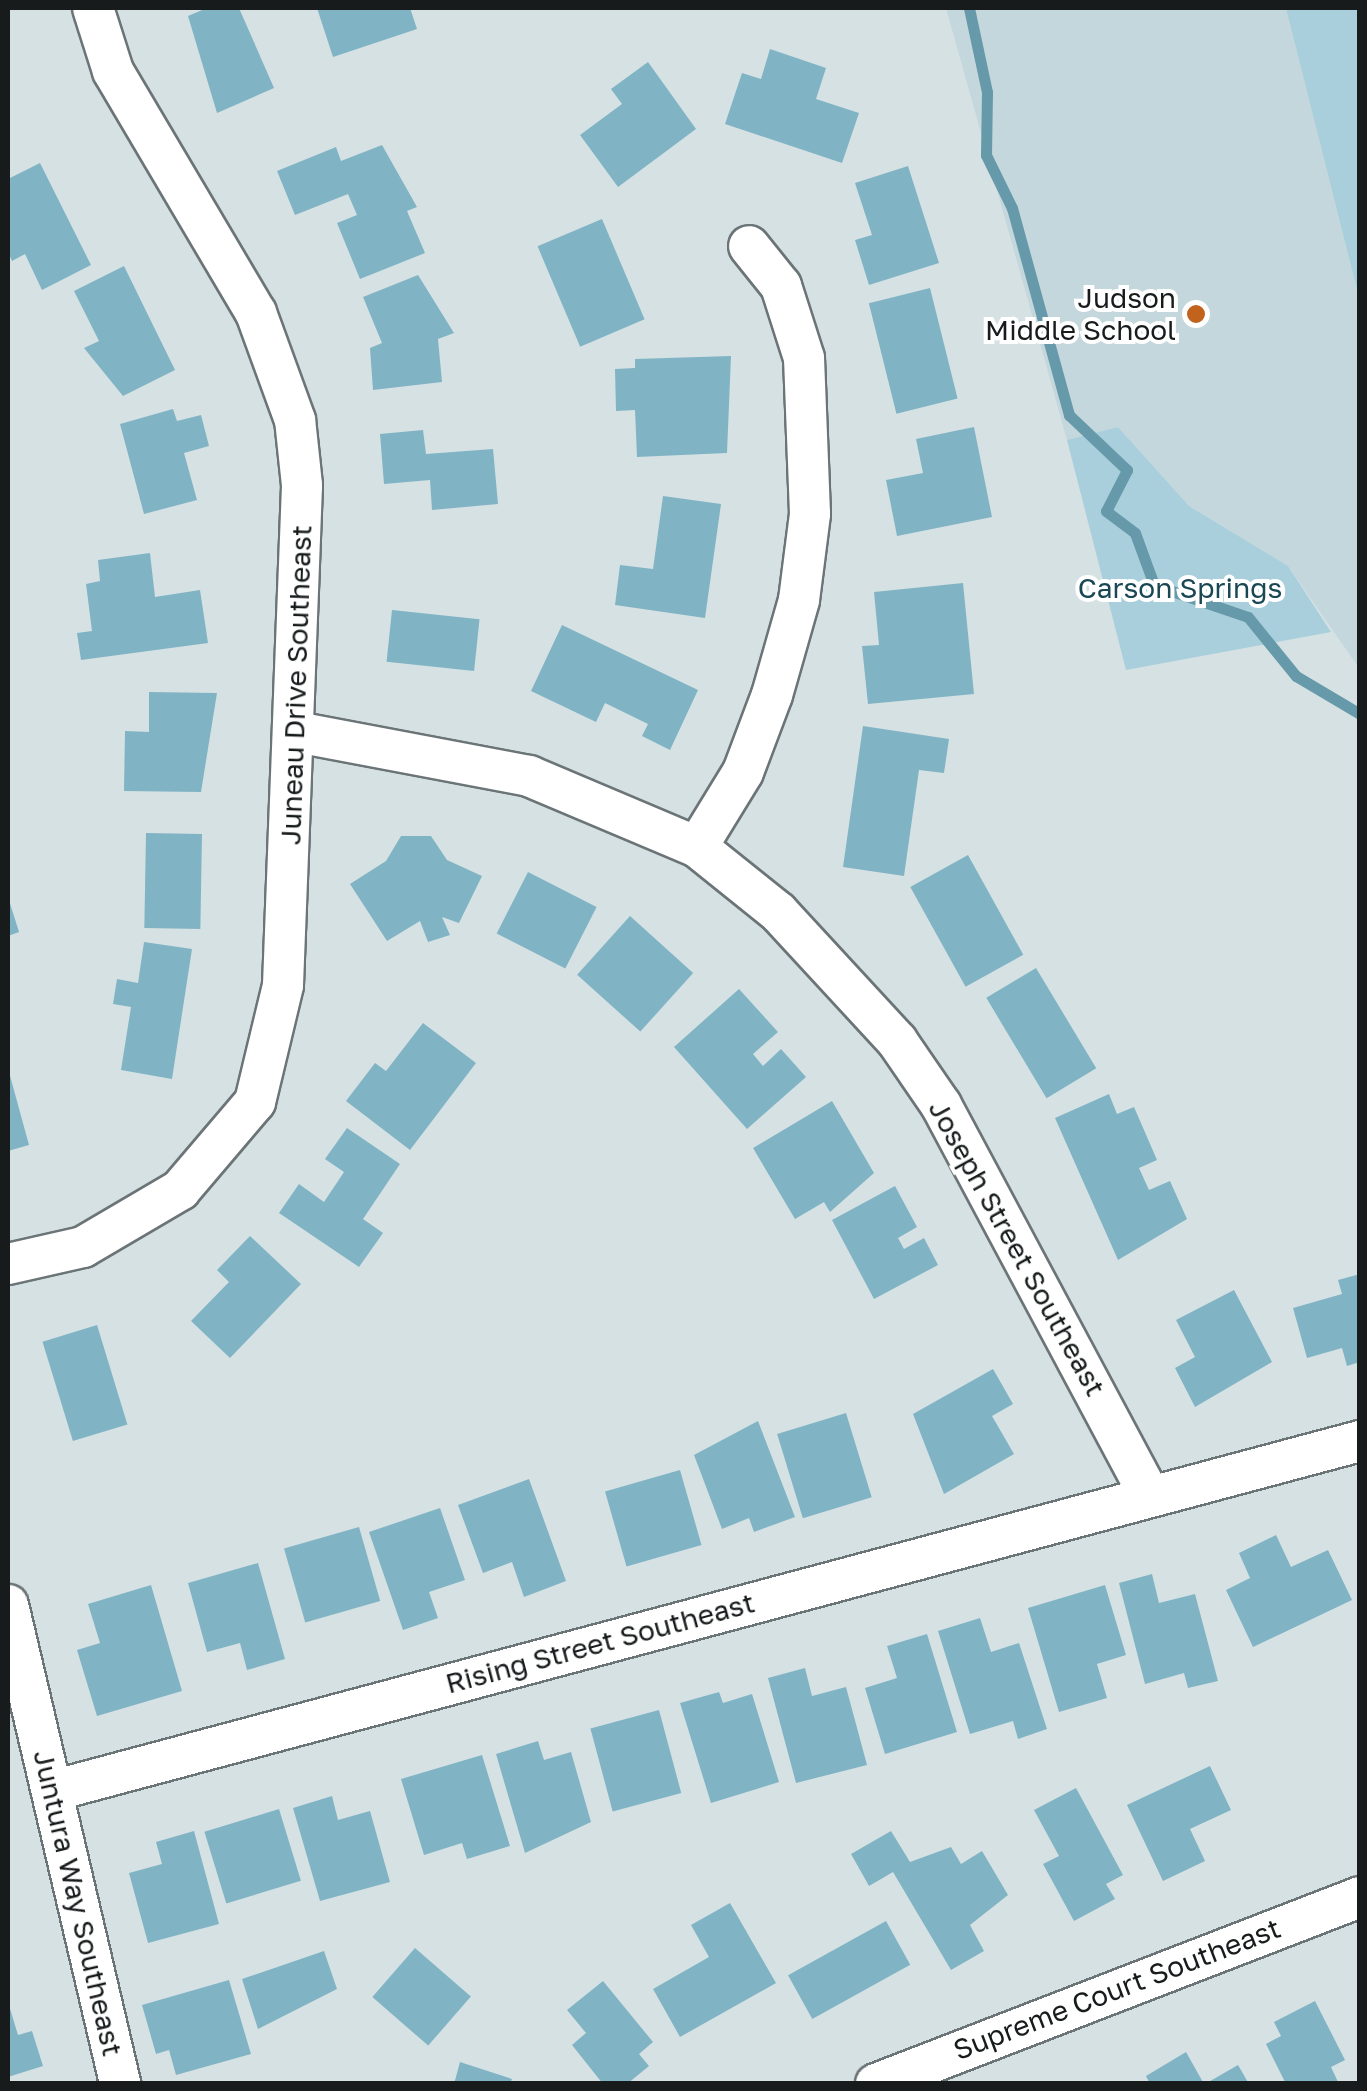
<!DOCTYPE html>
<style>
body{margin:0}
#map{position:relative;width:1367px;height:2091px;overflow:hidden;background:#d6e1e4;font-family:"Golos Text",sans-serif}
div>[style]{position:absolute}
.built>*{inset:0;background:#c4d7dd}
.green>*{inset:0;background:#a8cfdb}
.stream>*{height:11px;margin:-5.5px;padding:0 5.5px;transform-origin:5.5px;border-radius:5.5px;background:#6699a9}
.building>*{inset:0;background:#80b4c4;transform-origin:0 0}
.roads{filter:drop-shadow(2px 0 #6b7477) drop-shadow(-2px 0 #6b7477) drop-shadow(0 2px #6b7477) drop-shadow(0 -2px #6b7477)}
.minor>*{height:40px;margin:-20px;padding:0 20px;transform-origin:20px;border-radius:20px;background:#fff}
.dots>*{width:28px;height:28px;translate:-50% -50%;box-sizing:border-box;border:5px solid #fff;border-radius:50%}
span{translate:-50% -50%;white-space:nowrap;text-align:center;line-height:1.15;-webkit-text-stroke:8px #fff;paint-order:stroke}
.poi-label{font-size:28px;color:#171b1c}
.right{translate:-100% -50%;text-align:right}
.park-label{font-size:28px;color:#194753}
.street-label{font-size:28px;color:#171b1c}
.frame{position:absolute;inset:0;border:10px solid #171b1c;pointer-events:none}
</style>
<div id="map">
<div class="built">
<div style="clip-path:polygon(946px 8px,1359px 8px,1359px 668px,1288px 566px,1189px 506px,1118px 427px,1067px 440px)"></div>
</div>
<div class="green">
<div style="clip-path:polygon(1286px 8px,1359px 8px,1359px 297px)"></div>
<div style="clip-path:polygon(1118px 427px,1189px 506px,1288px 566px,1331px 632px,1126px 670px,1067px 440px)"></div>
</div>
<div class="stream">
<div style="left:969px;top:8px;width:86px;rotate:77.9deg"></div>
<div style="left:987px;top:92px;width:63px;rotate:90.9deg"></div>
<div style="left:986px;top:155px;width:59px;rotate:63.9deg"></div>
<div style="left:1012px;top:208px;width:215px;rotate:74.6deg"></div>
<div style="left:1069px;top:415px;width:80px;rotate:43.5deg"></div>
<div style="left:1127px;top:470px;width:46px;rotate:117.1deg"></div>
<div style="left:1106px;top:511px;width:36px;rotate:37deg"></div>
<div style="left:1135px;top:533px;width:55px;rotate:69.9deg"></div>
<div style="left:1154px;top:585px;width:99px;rotate:18.8deg"></div>
<div style="left:1248px;top:617px;width:76px;rotate:50.9deg"></div>
<div style="left:1296px;top:676px;width:74px;rotate:30.7deg"></div>
</div>
<div class="building">
<div style="clip-path:polygon(207px 8px,239px 8px,274px 88px,217px 113px,188px 16px)"></div>
<div style="clip-path:polygon(317px 8px,410px 8px,417px 29px,333px 57px)"></div>
<div style="clip-path:polygon(770px 49px,826px 68px,816px 99px,859px 113px,842px 163px,725px 124px,742px 73px,761px 79px)"></div>
<div style="clip-path:polygon(648px 62px,696px 129px,618px 187px,580px 135px,622px 104px,611px 89px)"></div>
<div style="clip-path:polygon(382px 145px,417px 207px,407px 211px,425px 253px,360px 279px,337px 223px,357px 215px,348px 194px,295px 215px,277px 171px,336px 147px,341px 161px)"></div>
<div style="clip-path:polygon(40px 163px,91px 265px,42px 290px,25px 254px,12px 261px,8px 252px,8px 179px)"></div>
<div style="clip-path:polygon(908px 166px,939px 263px,869px 285px,855px 240px,872px 235px,855px 183px)"></div>
<div style="left:602px;top:219px;width:109px;height:70px;rotate:67deg"></div>
<div style="clip-path:polygon(124px 266px,175px 370px,123px 396px,84px 348px,99px 341px,74px 291px)"></div>
<div style="clip-path:polygon(418px 275px,454px 333px,438px 339px,442px 382px,373px 390px,370px 348px,382px 343px,363px 297px)"></div>
<div style="left:930px;top:288px;width:114px;height:63px;rotate:76deg"></div>
<div style="clip-path:polygon(731px 356px,727px 453px,637px 457px,635px 410px,616px 411px,615px 369px,635px 368px,635px 359px)"></div>
<div style="clip-path:polygon(173px 409px,177px 421px,201px 415px,209px 446px,184px 453px,197px 500px,144px 514px,120px 424px)"></div>
<div style="clip-path:polygon(974px 427px,992px 517px,897px 536px,886px 480px,923px 473px,916px 439px)"></div>
<div style="clip-path:polygon(423px 430px,426px 454px,493px 449px,498px 504px,432px 510px,430px 480px,384px 484px,380px 434px)"></div>
<div style="clip-path:polygon(663px 496px,721px 504px,705px 618px,615px 605px,620px 565px,653px 569px)"></div>
<div style="clip-path:polygon(150px 553px,155px 597px,200px 590px,208px 643px,81px 660px,77px 633px,92px 631px,86px 584px,100px 581px,98px 560px)"></div>
<div style="clip-path:polygon(963px 583px,974px 694px,868px 704px,862px 646px,879px 645px,874px 592px)"></div>
<div style="left:392px;top:610px;width:88px;height:52px;rotate:6deg"></div>
<div style="clip-path:polygon(562px 625px,698px 690px,670px 750px,642px 736px,648px 724px,605px 703px,596px 722px,531px 691px)"></div>
<div style="clip-path:polygon(149px 692px,217px 693px,201px 792px,124px 791px,125px 731px,149px 732px)"></div>
<div style="clip-path:polygon(863px 726px,949px 739px,944px 773px,919px 770px,904px 876px,843px 867px)"></div>
<div style="left:146px;top:833px;width:56px;height:95px;rotate:1deg"></div>
<div style="clip-path:polygon(401px 836px,431px 836px,447px 860px,482px 876px,459px 923px,442px 917px,450px 935px,428px 942px,420px 921px,387px 941px,350px 884px,386px 861px)"></div>
<div style="left:968px;top:855px;width:114px;height:66px;rotate:61deg"></div>
<div style="left:528px;top:872px;width:77px;height:69px;rotate:27deg"></div>
<div style="clip-path:polygon(8px 897px,19px 932px,8px 936px)"></div>
<div style="left:630px;top:916px;width:85px;height:79px;rotate:42deg"></div>
<div style="clip-path:polygon(144px 942px,192px 949px,172px 1079px,121px 1070px,131px 1007px,113px 1004px,117px 979px,138px 983px)"></div>
<div style="left:1036px;top:968px;width:117px;height:58px;rotate:59deg"></div>
<div style="clip-path:polygon(739px 989px,778px 1032px,753px 1054px,763px 1066px,781px 1049px,806px 1077px,747px 1129px,674px 1047px)"></div>
<div style="clip-path:polygon(423px 1023px,476px 1063px,410px 1150px,346px 1101px,375px 1063px,386px 1071px)"></div>
<div style="clip-path:polygon(9px 1072px,29px 1145px,8px 1151px,8px 1073px)"></div>
<div style="clip-path:polygon(1109px 1094px,1117px 1114px,1134px 1107px,1157px 1160px,1139px 1168px,1149px 1190px,1170px 1181px,1187px 1219px,1118px 1260px,1055px 1118px)"></div>
<div style="clip-path:polygon(832px 1101px,874px 1173px,830px 1212px,824px 1202px,795px 1219px,753px 1148px)"></div>
<div style="clip-path:polygon(347px 1128px,400px 1164px,363px 1219px,383px 1233px,359px 1267px,279px 1213px,299px 1184px,324px 1202px,344px 1172px,325px 1159px)"></div>
<div style="clip-path:polygon(895px 1186px,917px 1227px,898px 1238px,904px 1249px,924px 1238px,938px 1265px,874px 1299px,832px 1220px)"></div>
<div style="clip-path:polygon(250px 1236px,301px 1284px,230px 1358px,191px 1321px,229px 1282px,217px 1270px)"></div>
<div style="clip-path:polygon(1360px 1274px,1360px 1362px,1347px 1366px,1342px 1348px,1307px 1358px,1293px 1308px,1342px 1294px,1338px 1280px)"></div>
<div style="clip-path:polygon(1234px 1290px,1272px 1362px,1195px 1407px,1175px 1368px,1195px 1357px,1176px 1320px)"></div>
<div style="left:97px;top:1325px;width:104px;height:57px;rotate:73deg"></div>
<div style="clip-path:polygon(993px 1369px,1013px 1404px,992px 1416px,1014px 1454px,944px 1494px,913px 1414px)"></div>
<div style="left:846px;top:1413px;width:88px;height:72px;rotate:73deg"></div>
<div style="clip-path:polygon(758px 1421px,795px 1517px,754px 1532px,749px 1518px,722px 1529px,694px 1455px)"></div>
<div style="left:680px;top:1470px;width:78px;height:78px;rotate:74deg"></div>
<div style="clip-path:polygon(529px 1479px,566px 1581px,524px 1597px,512px 1562px,483px 1573px,458px 1505px)"></div>
<div style="clip-path:polygon(440px 1508px,465px 1580px,429px 1592px,438px 1618px,403px 1630px,369px 1532px)"></div>
<div style="left:359px;top:1527px;width:77px;height:78px;rotate:74deg"></div>
<div style="clip-path:polygon(1276px 1535px,1291px 1567px,1328px 1550px,1352px 1600px,1253px 1647px,1226px 1590px,1250px 1578px,1239px 1553px)"></div>
<div style="clip-path:polygon(258px 1563px,285px 1659px,247px 1670px,240px 1643px,207px 1652px,188px 1583px)"></div>
<div style="clip-path:polygon(1152px 1574px,1159px 1603px,1195px 1594px,1218px 1681px,1188px 1688px,1184px 1673px,1145px 1684px,1119px 1583px)"></div>
<div style="clip-path:polygon(151px 1585px,182px 1691px,97px 1716px,77px 1650px,100px 1643px,88px 1604px)"></div>
<div style="clip-path:polygon(1105px 1585px,1126px 1655px,1097px 1664px,1107px 1698px,1059px 1712px,1028px 1608px)"></div>
<div style="clip-path:polygon(980px 1618px,991px 1652px,1019px 1643px,1047px 1729px,1018px 1739px,1013px 1721px,970px 1734px,938px 1631px)"></div>
<div style="clip-path:polygon(927px 1634px,957px 1732px,885px 1754px,865px 1688px,897px 1678px,887px 1646px)"></div>
<div style="clip-path:polygon(805px 1668px,812px 1696px,846px 1687px,867px 1765px,796px 1783px,768px 1678px)"></div>
<div style="clip-path:polygon(719px 1692px,723px 1703px,752px 1694px,779px 1782px,711px 1803px,680px 1703px)"></div>
<div style="left:659px;top:1710px;width:86px;height:71px;rotate:75deg"></div>
<div style="clip-path:polygon(538px 1741px,544px 1760px,571px 1752px,591px 1822px,525px 1853px,496px 1754px)"></div>
<div style="clip-path:polygon(482px 1755px,510px 1846px,467px 1859px,462px 1843px,424px 1855px,401px 1779px)"></div>
<div style="clip-path:polygon(1210px 1766px,1231px 1810px,1190px 1829px,1205px 1861px,1163px 1881px,1127px 1805px)"></div>
<div style="clip-path:polygon(1076px 1788px,1123px 1875px,1106px 1884px,1115px 1899px,1074px 1921px,1043px 1864px,1059px 1856px,1034px 1810px)"></div>
<div style="clip-path:polygon(332px 1796px,338px 1820px,370px 1811px,390px 1882px,320px 1901px,293px 1808px)"></div>
<div style="left:279px;top:1809px;width:75px;height:78px;rotate:73deg"></div>
<div style="clip-path:polygon(194px 1831px,219px 1924px,148px 1943px,129px 1873px,162px 1864px,156px 1842px)"></div>
<div style="clip-path:polygon(891px 1831px,910px 1862px,951px 1847px,961px 1864px,982px 1851px,1008px 1895px,970px 1925px,984px 1951px,951px 1970px,893px 1872px,869px 1886px,851px 1854px)"></div>
<div style="clip-path:polygon(730px 1903px,776px 1983px,680px 2037px,653px 1989px,709px 1957px,691px 1925px)"></div>
<div style="left:886px;top:1921px;width:50px;height:112px;rotate:61deg"></div>
<div style="left:415px;top:1948px;width:74px;height:65px;rotate:41deg"></div>
<div style="clip-path:polygon(324px 1951px,337px 1989px,258px 2029px,242px 1979px)"></div>
<div style="clip-path:polygon(229px 1980px,251px 2054px,176px 2075px,169px 2050px,156px 2054px,142px 2005px)"></div>
<div style="clip-path:polygon(603px 1981px,653px 2042px,639px 2054px,649px 2066px,627px 2084px,603px 2084px,572px 2045px,586px 2033px,567px 2010px)"></div>
<div style="clip-path:polygon(1315px 2001px,1345px 2060px,1331px 2067px,1339px 2084px,1286px 2084px,1266px 2044px,1281px 2036px,1274px 2022px)"></div>
<div style="clip-path:polygon(8px 2002px,18px 2035px,32px 2031px,43px 2066px,8px 2077px)"></div>
<div style="clip-path:polygon(1186px 2052px,1204px 2084px,1150px 2084px,1146px 2076px)"></div>
<div style="clip-path:polygon(460px 2062px,512px 2079px,510px 2084px,454px 2084px)"></div>
<div style="clip-path:polygon(1238px 2065px,1249px 2084px,1205px 2084px)"></div>
</div>
<div class="roads">
<div class="minor">
<div style="left:297px;top:732px;width:236px;rotate:10.7deg"></div>
<div style="left:529px;top:776px;width:182px;rotate:22.9deg"></div>
<div style="left:697px;top:847px;width:104px;rotate:38.7deg"></div>
<div style="left:778px;top:912px;width:176px;rotate:47.3deg"></div>
<div style="left:897px;top:1041px;width:78px;rotate:55.5deg"></div>
<div style="left:941px;top:1105px;width:440px;rotate:61.9deg"></div>
<div style="left:697px;top:847px;width:88px;rotate:-58.5deg"></div>
<div style="left:743px;top:772px;width:82px;rotate:-69.4deg"></div>
<div style="left:772px;top:695px;width:99px;rotate:-74.1deg"></div>
<div style="left:799px;top:600px;width:87px;rotate:-82.7deg"></div>
<div style="left:810px;top:514px;width:156px;rotate:-92.2deg"></div>
<div style="left:804px;top:358px;width:76px;rotate:-107.7deg"></div>
<div style="left:781px;top:286px;width:51px;rotate:-128.7deg"></div>
<div style="left:8px;top:1264px;width:77px;rotate:-12.8deg"></div>
<div style="left:83px;top:1247px;width:113px;rotate:-30.4deg"></div>
<div style="left:180px;top:1190px;width:116px;rotate:-49.6deg"></div>
<div style="left:255px;top:1102px;width:120px;rotate:-76.5deg"></div>
<div style="left:283px;top:985px;width:500px;rotate:-87.82deg"></div>
<div style="left:302px;top:485px;width:65px;rotate:-96.1deg"></div>
<div style="left:295px;top:420px;width:114px;rotate:-110deg"></div>
<div style="left:256px;top:313px;width:281px;rotate:-120.6deg"></div>
<div style="left:113px;top:71px;width:66px;rotate:-107.6deg"></div>
<div style="left:8px;top:1605px;width:492px;rotate:76.8deg"></div>
<div style="left:52px;top:1791px;width:1354px;rotate:-14.98deg"></div>
<div style="left:876px;top:2084px;width:519px;rotate:-21.12deg"></div>
</div>
</div>
<div class="dots">
<div style="left:1196px;top:314px;background:#c1621d"></div>
</div>
<div class="poi-label">
<span class="right" style="left:1176px;top:314px">Judson<br>Middle School</span>
</div>
<div class="park-label">
<span style="left:1180px;top:588px">Carson Springs</span>
</div>
<div class="street-label">
<span style="left:296px;top:685px;rotate:-88deg">Juneau Drive Southeast</span>
<span style="left:1017px;top:1248px;rotate:61deg">Joseph Street Southeast</span>
<span style="left:600px;top:1643px;rotate:-15deg">Rising Street Southeast</span>
<span style="left:78px;top:1903px;rotate:77deg">Juntura Way Southeast</span>
<span style="left:1117px;top:1989px;rotate:-21deg">Supreme Court Southeast</span>
</div>
<div class="frame"></div>
</div>
